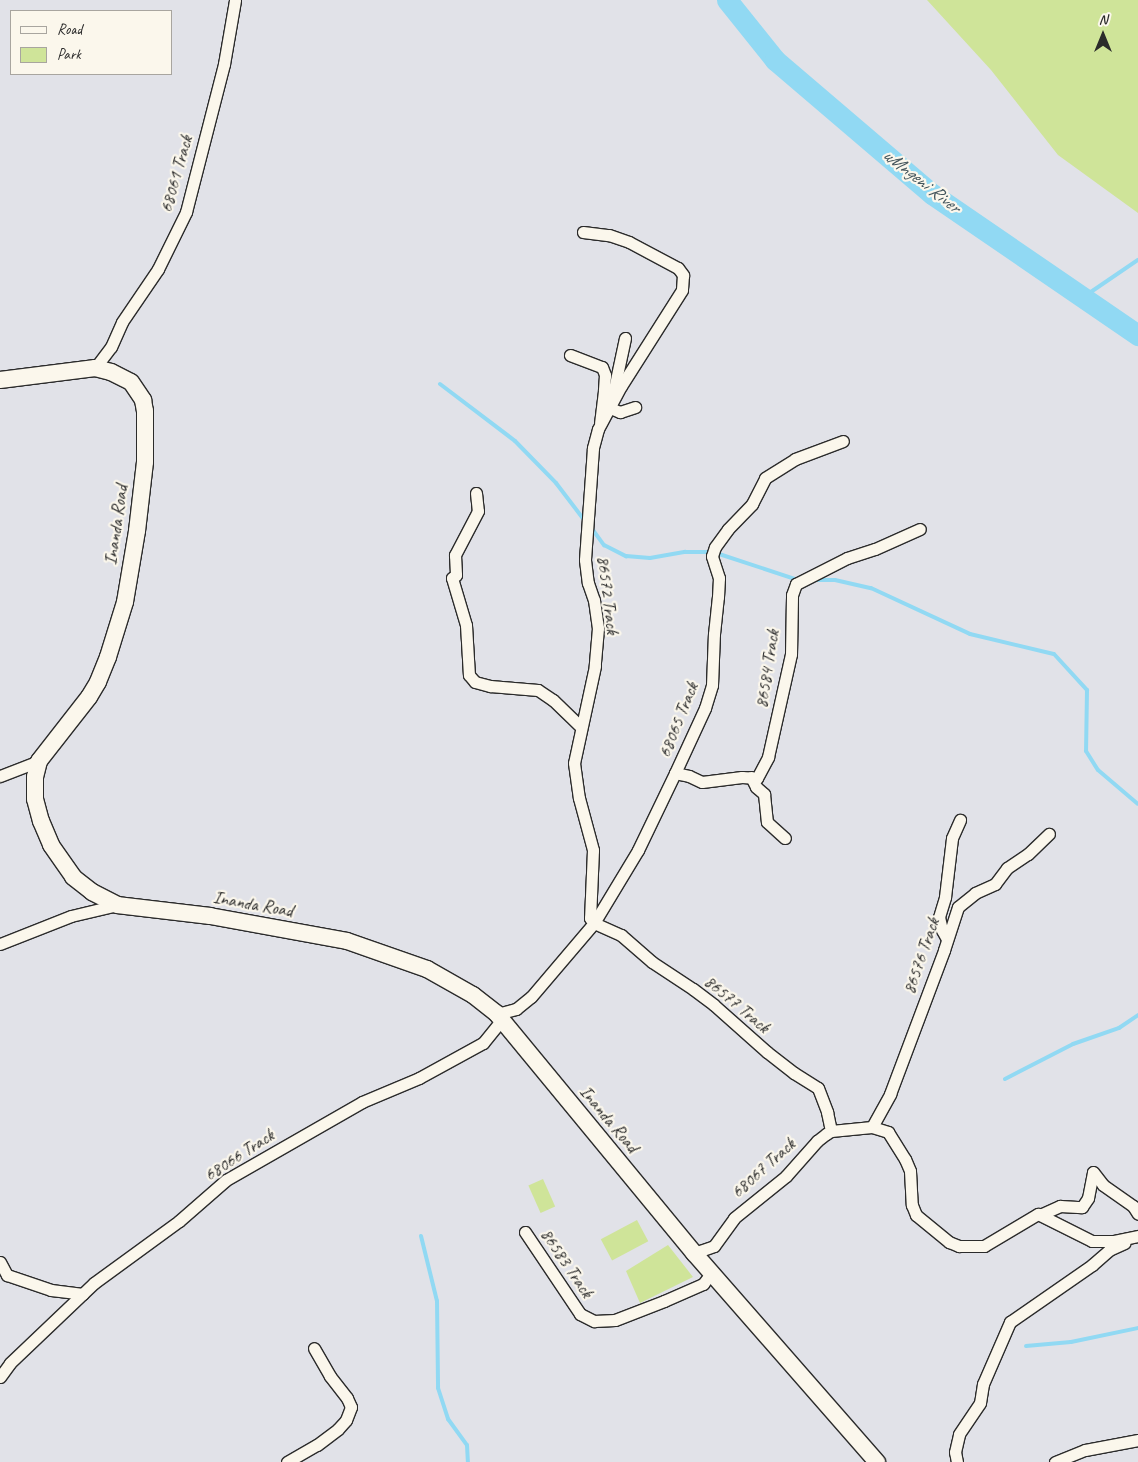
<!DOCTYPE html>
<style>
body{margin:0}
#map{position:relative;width:1138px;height:1462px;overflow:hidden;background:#e1e2e8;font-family:Caveat,sans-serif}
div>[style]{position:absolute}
.green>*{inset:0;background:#cfe499;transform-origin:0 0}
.stream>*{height:4px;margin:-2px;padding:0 2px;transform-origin:2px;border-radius:2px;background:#91d9f3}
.river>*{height:21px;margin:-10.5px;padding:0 10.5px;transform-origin:10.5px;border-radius:10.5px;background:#91d9f3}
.roads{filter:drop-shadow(1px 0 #2b2b2b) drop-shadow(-1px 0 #2b2b2b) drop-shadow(0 1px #2b2b2b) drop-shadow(0 -1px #2b2b2b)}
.street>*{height:11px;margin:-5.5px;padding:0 5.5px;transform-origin:5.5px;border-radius:5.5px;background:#fbf7ec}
.secondary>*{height:16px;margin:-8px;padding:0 8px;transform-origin:8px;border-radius:8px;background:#fbf7ec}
span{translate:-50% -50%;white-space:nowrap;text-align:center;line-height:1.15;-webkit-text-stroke:4.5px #fbf7ec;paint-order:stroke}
.street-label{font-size:18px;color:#2b2b2b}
.water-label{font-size:19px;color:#44565d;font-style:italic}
.legend{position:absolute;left:10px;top:10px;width:162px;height:65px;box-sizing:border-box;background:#fbf7ec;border:1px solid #a8a59f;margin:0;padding:6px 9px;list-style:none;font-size:15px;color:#2b2b2b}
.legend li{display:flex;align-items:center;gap:10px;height:25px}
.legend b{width:25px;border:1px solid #a8a59f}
.north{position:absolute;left:1078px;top:10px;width:50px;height:50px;-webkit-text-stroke:4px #fbf7ec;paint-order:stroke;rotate:0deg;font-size:14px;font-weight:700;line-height:20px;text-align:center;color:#2b2b2b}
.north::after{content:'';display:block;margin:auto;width:18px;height:22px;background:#2b2b2b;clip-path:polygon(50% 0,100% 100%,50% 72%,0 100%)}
</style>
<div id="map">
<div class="green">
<div style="clip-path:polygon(927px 0,1138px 0,1138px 213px,1058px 155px,991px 70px)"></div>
<div style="left:543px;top:1179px;width:30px;height:16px;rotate:66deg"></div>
<div style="left:637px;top:1220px;width:24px;height:41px;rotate:62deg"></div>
<div style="clip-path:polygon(668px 1245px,693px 1277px,640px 1303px,626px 1271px)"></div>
</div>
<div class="stream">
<div style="left:1082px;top:298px;width:68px;rotate:-34.2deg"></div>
<div style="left:440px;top:384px;width:94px;rotate:37.2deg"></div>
<div style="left:515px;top:441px;width:59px;rotate:45.7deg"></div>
<div style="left:556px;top:483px;width:48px;rotate:52.7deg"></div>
<div style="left:590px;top:526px;width:24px;rotate:54deg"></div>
<div style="left:604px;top:545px;width:25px;rotate:27deg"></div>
<div style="left:626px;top:556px;width:24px;rotate:5deg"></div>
<div style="left:650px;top:558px;width:36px;rotate:-10deg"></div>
<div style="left:685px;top:552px;width:28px"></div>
<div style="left:713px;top:552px;width:89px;rotate:18.2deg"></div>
<div style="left:813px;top:580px;width:22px"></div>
<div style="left:835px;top:580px;width:37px;rotate:13deg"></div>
<div style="left:871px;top:588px;width:109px;rotate:24.9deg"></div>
<div style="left:970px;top:634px;width:86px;rotate:13.4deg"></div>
<div style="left:1054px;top:654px;width:49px;rotate:47.5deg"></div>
<div style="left:1087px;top:690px;width:61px;rotate:90.9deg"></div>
<div style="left:1086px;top:751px;width:22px;rotate:58deg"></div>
<div style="left:1098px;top:770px;width:52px;rotate:40.4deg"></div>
<div style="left:1005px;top:1079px;width:76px;rotate:-27.2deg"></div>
<div style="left:1073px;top:1044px;width:49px;rotate:-19.2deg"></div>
<div style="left:1119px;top:1028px;width:23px;rotate:-34deg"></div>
<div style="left:421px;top:1236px;width:67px;rotate:76.2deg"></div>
<div style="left:437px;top:1301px;width:87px;rotate:89.3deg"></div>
<div style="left:438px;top:1388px;width:33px;rotate:72deg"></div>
<div style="left:448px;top:1419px;width:32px;rotate:54deg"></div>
<div style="left:467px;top:1445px;width:17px;rotate:87deg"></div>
<div style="left:1026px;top:1346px;width:45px;rotate:-5.1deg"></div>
<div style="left:1071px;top:1342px;width:68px;rotate:-11.8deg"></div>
</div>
<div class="river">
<div style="left:727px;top:0;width:77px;rotate:51.3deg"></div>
<div style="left:775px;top:60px;width:206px;rotate:40.5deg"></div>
<div style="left:932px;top:194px;width:250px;rotate:34.4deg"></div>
</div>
<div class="roads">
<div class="street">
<div style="left:583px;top:232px;width:26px;rotate:7deg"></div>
<div style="left:609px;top:235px;width:21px;rotate:19deg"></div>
<div style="left:629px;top:242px;width:55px;rotate:28deg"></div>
<div style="left:678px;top:268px;width:9px;rotate:54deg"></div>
<div style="left:683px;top:275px;width:15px;rotate:94deg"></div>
<div style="left:682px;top:290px;width:114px;rotate:122.4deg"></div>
<div style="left:621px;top:386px;width:49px;rotate:118.1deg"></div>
<div style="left:598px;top:429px;width:20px;rotate:105deg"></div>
<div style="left:593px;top:448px;width:112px;rotate:94.1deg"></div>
<div style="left:585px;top:560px;width:23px;rotate:83deg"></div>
<div style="left:588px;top:583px;width:18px;rotate:71deg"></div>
<div style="left:594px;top:600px;width:28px;rotate:82deg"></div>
<div style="left:598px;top:628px;width:38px;rotate:95deg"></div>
<div style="left:595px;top:666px;width:99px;rotate:102.2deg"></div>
<div style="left:574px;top:763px;width:35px;rotate:82deg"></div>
<div style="left:579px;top:798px;width:54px;rotate:74.9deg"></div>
<div style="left:593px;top:850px;width:68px;rotate:92.5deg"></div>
<div style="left:590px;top:918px;width:6px;rotate:51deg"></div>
<div style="left:594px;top:923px;width:30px;rotate:24deg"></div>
<div style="left:621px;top:935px;width:41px;rotate:41.1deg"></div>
<div style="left:652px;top:962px;width:49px;rotate:33.4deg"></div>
<div style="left:693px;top:989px;width:26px;rotate:37deg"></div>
<div style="left:714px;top:1005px;width:71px;rotate:41.6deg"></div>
<div style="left:767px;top:1052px;width:34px;rotate:38deg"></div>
<div style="left:794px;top:1073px;width:28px;rotate:32deg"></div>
<div style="left:818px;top:1088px;width:26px;rotate:69deg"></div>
<div style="left:827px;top:1112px;width:19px;rotate:78deg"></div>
<div style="left:625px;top:338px;width:72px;rotate:102.1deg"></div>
<div style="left:610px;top:408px;width:11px;rotate:22deg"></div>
<div style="left:620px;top:412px;width:16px;rotate:-18deg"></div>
<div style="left:570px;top:355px;width:34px;rotate:21deg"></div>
<div style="left:602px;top:367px;width:9px;rotate:69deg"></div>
<div style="left:605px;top:375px;width:16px;rotate:94deg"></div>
<div style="left:604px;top:391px;width:32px;rotate:97deg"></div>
<div style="left:95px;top:368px;width:26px;rotate:-53deg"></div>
<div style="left:111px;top:347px;width:27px;rotate:-66deg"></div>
<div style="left:122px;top:322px;width:64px;rotate:-55.8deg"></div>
<div style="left:158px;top:269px;width:64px;rotate:-63.8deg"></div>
<div style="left:186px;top:212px;width:153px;rotate:-75.6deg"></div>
<div style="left:224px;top:64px;width:65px;rotate:-80.2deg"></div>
<div style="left:476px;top:493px;width:18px;rotate:84deg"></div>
<div style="left:478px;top:511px;width:50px;rotate:117.6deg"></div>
<div style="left:455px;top:555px;width:20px;rotate:87deg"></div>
<div style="left:456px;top:575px;width:5px;rotate:143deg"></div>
<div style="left:452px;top:578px;width:49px;rotate:73.4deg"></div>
<div style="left:466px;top:625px;width:50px;rotate:86.6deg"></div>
<div style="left:469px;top:675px;width:9px;rotate:49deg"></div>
<div style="left:475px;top:682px;width:16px;rotate:15deg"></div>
<div style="left:490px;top:686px;width:48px;rotate:4.8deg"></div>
<div style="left:538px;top:690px;width:18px;rotate:34deg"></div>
<div style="left:553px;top:700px;width:37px;rotate:44deg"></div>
<div style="left:675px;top:773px;width:14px;rotate:12deg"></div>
<div style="left:689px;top:776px;width:14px;rotate:25deg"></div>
<div style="left:702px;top:782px;width:40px;rotate:-7.1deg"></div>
<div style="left:742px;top:777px;width:15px;rotate:4deg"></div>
<div style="left:757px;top:778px;width:24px;rotate:-62deg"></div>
<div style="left:768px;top:757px;width:106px;rotate:-77.4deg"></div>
<div style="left:791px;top:654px;width:59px;rotate:-89deg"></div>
<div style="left:792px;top:595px;width:12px;rotate:-70deg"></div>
<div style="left:796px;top:584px;width:57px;rotate:-27deg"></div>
<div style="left:847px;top:558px;width:29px;rotate:-18deg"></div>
<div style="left:875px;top:549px;width:49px;rotate:-24deg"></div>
<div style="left:0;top:776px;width:42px;rotate:-21deg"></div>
<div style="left:751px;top:777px;width:11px;rotate:63deg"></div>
<div style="left:756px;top:787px;width:11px;rotate:41deg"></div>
<div style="left:764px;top:794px;width:28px;rotate:84deg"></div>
<div style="left:767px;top:822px;width:24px;rotate:42deg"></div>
<div style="left:947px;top:939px;width:10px;rotate:-119deg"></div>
<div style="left:942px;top:930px;width:13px;rotate:-103deg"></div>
<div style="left:939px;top:917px;width:21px;rotate:-73deg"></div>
<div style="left:945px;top:897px;width:59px;rotate:-83.2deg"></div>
<div style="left:952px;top:838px;width:20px;rotate:-66deg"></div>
<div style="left:0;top:944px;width:76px;rotate:-21.5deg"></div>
<div style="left:71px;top:916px;width:47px;rotate:-13.4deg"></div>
<div style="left:497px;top:1014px;width:20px;rotate:-15deg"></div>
<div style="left:516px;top:1009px;width:19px;rotate:-39deg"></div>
<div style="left:531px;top:997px;width:97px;rotate:-49.6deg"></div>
<div style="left:594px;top:923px;width:85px;rotate:-58.9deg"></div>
<div style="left:638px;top:850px;width:85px;rotate:-64.3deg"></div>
<div style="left:675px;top:773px;width:72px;rotate:-65.2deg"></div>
<div style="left:705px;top:708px;width:24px;rotate:-73deg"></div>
<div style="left:712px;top:685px;width:51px;rotate:-87.8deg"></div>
<div style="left:714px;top:634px;width:37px;rotate:-84deg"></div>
<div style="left:718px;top:597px;width:19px;rotate:-87deg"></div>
<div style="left:719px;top:578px;width:23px;rotate:-108deg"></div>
<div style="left:712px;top:556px;width:9px;rotate:-72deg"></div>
<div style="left:715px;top:547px;width:22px;rotate:-54deg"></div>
<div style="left:728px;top:529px;width:35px;rotate:-46deg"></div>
<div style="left:752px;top:504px;width:29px;rotate:-63deg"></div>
<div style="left:765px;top:478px;width:36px;rotate:-32deg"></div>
<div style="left:795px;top:459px;width:51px;rotate:-20.6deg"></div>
<div style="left:872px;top:1127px;width:38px;rotate:-61deg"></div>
<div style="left:890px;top:1094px;width:154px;rotate:-69.4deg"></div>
<div style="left:944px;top:950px;width:45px;rotate:-72deg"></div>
<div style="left:958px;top:907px;width:22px;rotate:-39deg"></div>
<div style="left:975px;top:893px;width:22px;rotate:-24deg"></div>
<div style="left:995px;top:884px;width:20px;rotate:-53deg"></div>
<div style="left:1007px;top:868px;width:25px;rotate:-34deg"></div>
<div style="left:1028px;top:854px;width:29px;rotate:-44deg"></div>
<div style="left:1042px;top:1214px;width:20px;rotate:-24deg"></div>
<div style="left:1060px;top:1206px;width:22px;rotate:3deg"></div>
<div style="left:1082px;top:1207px;width:11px;rotate:-56deg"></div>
<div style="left:1088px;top:1198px;width:26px;rotate:-79deg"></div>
<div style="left:1093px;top:1172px;width:16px;rotate:52deg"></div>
<div style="left:1103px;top:1185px;width:37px;rotate:35deg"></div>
<div style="left:1133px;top:1206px;width:9px;rotate:58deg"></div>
<div style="left:525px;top:1232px;width:99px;rotate:56.1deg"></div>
<div style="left:580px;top:1314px;width:16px;rotate:27deg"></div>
<div style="left:594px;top:1321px;width:21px;rotate:-3deg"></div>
<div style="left:615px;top:1320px;width:53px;rotate:-21.2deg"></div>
<div style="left:664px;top:1301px;width:43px;rotate:-23.6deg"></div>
<div style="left:703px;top:1284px;width:15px;rotate:-53deg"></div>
<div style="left:694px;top:1253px;width:21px;rotate:-19deg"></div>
<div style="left:714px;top:1246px;width:34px;rotate:-54deg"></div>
<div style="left:734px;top:1218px;width:67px;rotate:-38.9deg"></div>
<div style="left:786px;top:1176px;width:47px;rotate:-48.5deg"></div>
<div style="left:817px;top:1141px;width:11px;rotate:-38deg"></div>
<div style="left:826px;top:1134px;width:6px;rotate:-31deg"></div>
<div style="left:831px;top:1131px;width:41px;rotate:-5.6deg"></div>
<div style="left:872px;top:1127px;width:17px;rotate:17deg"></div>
<div style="left:888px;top:1132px;width:32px;rotate:58deg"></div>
<div style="left:905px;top:1159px;width:13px;rotate:67deg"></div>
<div style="left:910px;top:1171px;width:34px;rotate:87deg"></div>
<div style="left:912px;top:1205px;width:11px;rotate:68deg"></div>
<div style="left:916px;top:1215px;width:43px;rotate:39.3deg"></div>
<div style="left:949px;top:1242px;width:11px;rotate:22deg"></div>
<div style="left:959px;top:1246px;width:25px"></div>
<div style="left:984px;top:1246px;width:63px;rotate:-30.7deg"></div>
<div style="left:1038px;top:1214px;width:60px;rotate:26.6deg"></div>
<div style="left:1092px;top:1241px;width:22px"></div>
<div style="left:1114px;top:1241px;width:25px;rotate:-12deg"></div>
<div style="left:0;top:1262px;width:15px;rotate:62deg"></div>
<div style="left:7px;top:1275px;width:46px;rotate:18.8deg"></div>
<div style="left:51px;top:1290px;width:32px;rotate:7deg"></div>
<div style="left:0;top:1377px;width:17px;rotate:-54deg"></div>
<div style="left:10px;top:1363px;width:116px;rotate:-43.6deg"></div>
<div style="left:94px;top:1283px;width:105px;rotate:-36.1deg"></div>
<div style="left:179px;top:1221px;width:62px;rotate:-41.1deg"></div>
<div style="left:226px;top:1180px;width:157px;rotate:-29.8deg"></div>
<div style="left:362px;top:1102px;width:62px;rotate:-22.8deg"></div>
<div style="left:419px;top:1078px;width:73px;rotate:-28.7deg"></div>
<div style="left:483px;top:1043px;width:28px;rotate:-51deg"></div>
<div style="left:287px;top:1462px;width:34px;rotate:-30deg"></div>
<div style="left:317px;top:1445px;width:26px;rotate:-37deg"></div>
<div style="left:338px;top:1429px;width:12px;rotate:-48deg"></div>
<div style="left:346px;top:1420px;width:14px;rotate:-69deg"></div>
<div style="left:351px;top:1407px;width:10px;rotate:-114deg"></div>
<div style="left:347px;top:1398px;width:28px;rotate:-128deg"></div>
<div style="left:330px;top:1376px;width:32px;rotate:-120deg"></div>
<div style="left:957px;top:1462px;width:10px;rotate:-101deg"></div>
<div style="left:955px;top:1452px;width:18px;rotate:-77deg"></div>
<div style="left:959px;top:1434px;width:37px;rotate:-56deg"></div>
<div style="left:980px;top:1403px;width:19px;rotate:-81deg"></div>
<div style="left:983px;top:1384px;width:68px;rotate:-66.5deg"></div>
<div style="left:1010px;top:1322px;width:100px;rotate:-34.8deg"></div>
<div style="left:1092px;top:1265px;width:23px;rotate:-41deg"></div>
<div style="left:1109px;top:1250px;width:17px;rotate:-24deg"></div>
<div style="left:1055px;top:1462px;width:32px;rotate:-22deg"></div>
<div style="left:1085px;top:1450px;width:54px;rotate:-10.7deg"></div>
</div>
<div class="secondary">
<div style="left:0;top:380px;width:96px;rotate:-7.2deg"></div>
<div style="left:95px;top:368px;width:16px;rotate:14deg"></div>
<div style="left:111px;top:372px;width:22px;rotate:27deg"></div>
<div style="left:131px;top:382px;width:22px;rotate:56deg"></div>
<div style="left:143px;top:400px;width:11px;rotate:80deg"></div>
<div style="left:145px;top:411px;width:51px;rotate:90deg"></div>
<div style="left:145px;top:462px;width:69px;rotate:96.6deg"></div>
<div style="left:137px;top:531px;width:72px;rotate:99.6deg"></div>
<div style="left:125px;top:602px;width:58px;rotate:107.2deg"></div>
<div style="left:108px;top:657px;width:27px;rotate:112deg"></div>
<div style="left:98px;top:682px;width:17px;rotate:121deg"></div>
<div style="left:89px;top:697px;width:81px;rotate:128deg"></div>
<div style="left:39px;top:761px;width:16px;rotate:104deg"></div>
<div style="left:35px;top:777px;width:22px;rotate:90deg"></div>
<div style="left:35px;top:799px;width:23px;rotate:75deg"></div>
<div style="left:41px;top:821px;width:26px;rotate:67deg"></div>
<div style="left:51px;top:845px;width:39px;rotate:55deg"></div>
<div style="left:73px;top:877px;width:24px;rotate:38deg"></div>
<div style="left:92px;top:892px;width:28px;rotate:27deg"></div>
<div style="left:117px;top:905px;width:94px;rotate:6.7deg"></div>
<div style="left:210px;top:916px;width:139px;rotate:10.3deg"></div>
<div style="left:347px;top:941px;width:85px;rotate:19.3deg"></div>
<div style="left:427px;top:969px;width:53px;rotate:29.5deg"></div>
<div style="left:473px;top:995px;width:31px;rotate:38deg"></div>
<div style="left:497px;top:1014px;width:310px;rotate:50.5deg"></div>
<div style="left:694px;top:1253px;width:278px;rotate:48.8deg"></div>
</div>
</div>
<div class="street-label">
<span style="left:176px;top:174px;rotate:-74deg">68061 Track</span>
<span style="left:116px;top:525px;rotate:-82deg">Inanda Road</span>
<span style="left:608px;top:595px;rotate:83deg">86572 Track</span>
<span style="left:767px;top:669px;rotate:-81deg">86584 Track</span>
<span style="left:678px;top:720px;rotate:-68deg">68065 Track</span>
<span style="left:253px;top:904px;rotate:10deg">Inanda Road</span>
<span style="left:921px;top:956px;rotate:-71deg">86576 Track</span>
<span style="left:737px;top:1004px;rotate:40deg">86577 Track</span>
<span style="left:609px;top:1119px;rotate:50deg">Inanda Road</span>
<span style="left:239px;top:1155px;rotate:-33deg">68066 Track</span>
<span style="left:763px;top:1168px;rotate:-42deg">68067 Track</span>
<span style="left:567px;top:1263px;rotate:56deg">86583 Track</span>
</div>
<div class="water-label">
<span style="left:921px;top:181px;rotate:38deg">uMngeni River</span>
</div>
<ul class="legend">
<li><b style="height:6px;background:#fbf7ec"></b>Road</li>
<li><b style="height:14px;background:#cfe499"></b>Park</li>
</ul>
<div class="north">N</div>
</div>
